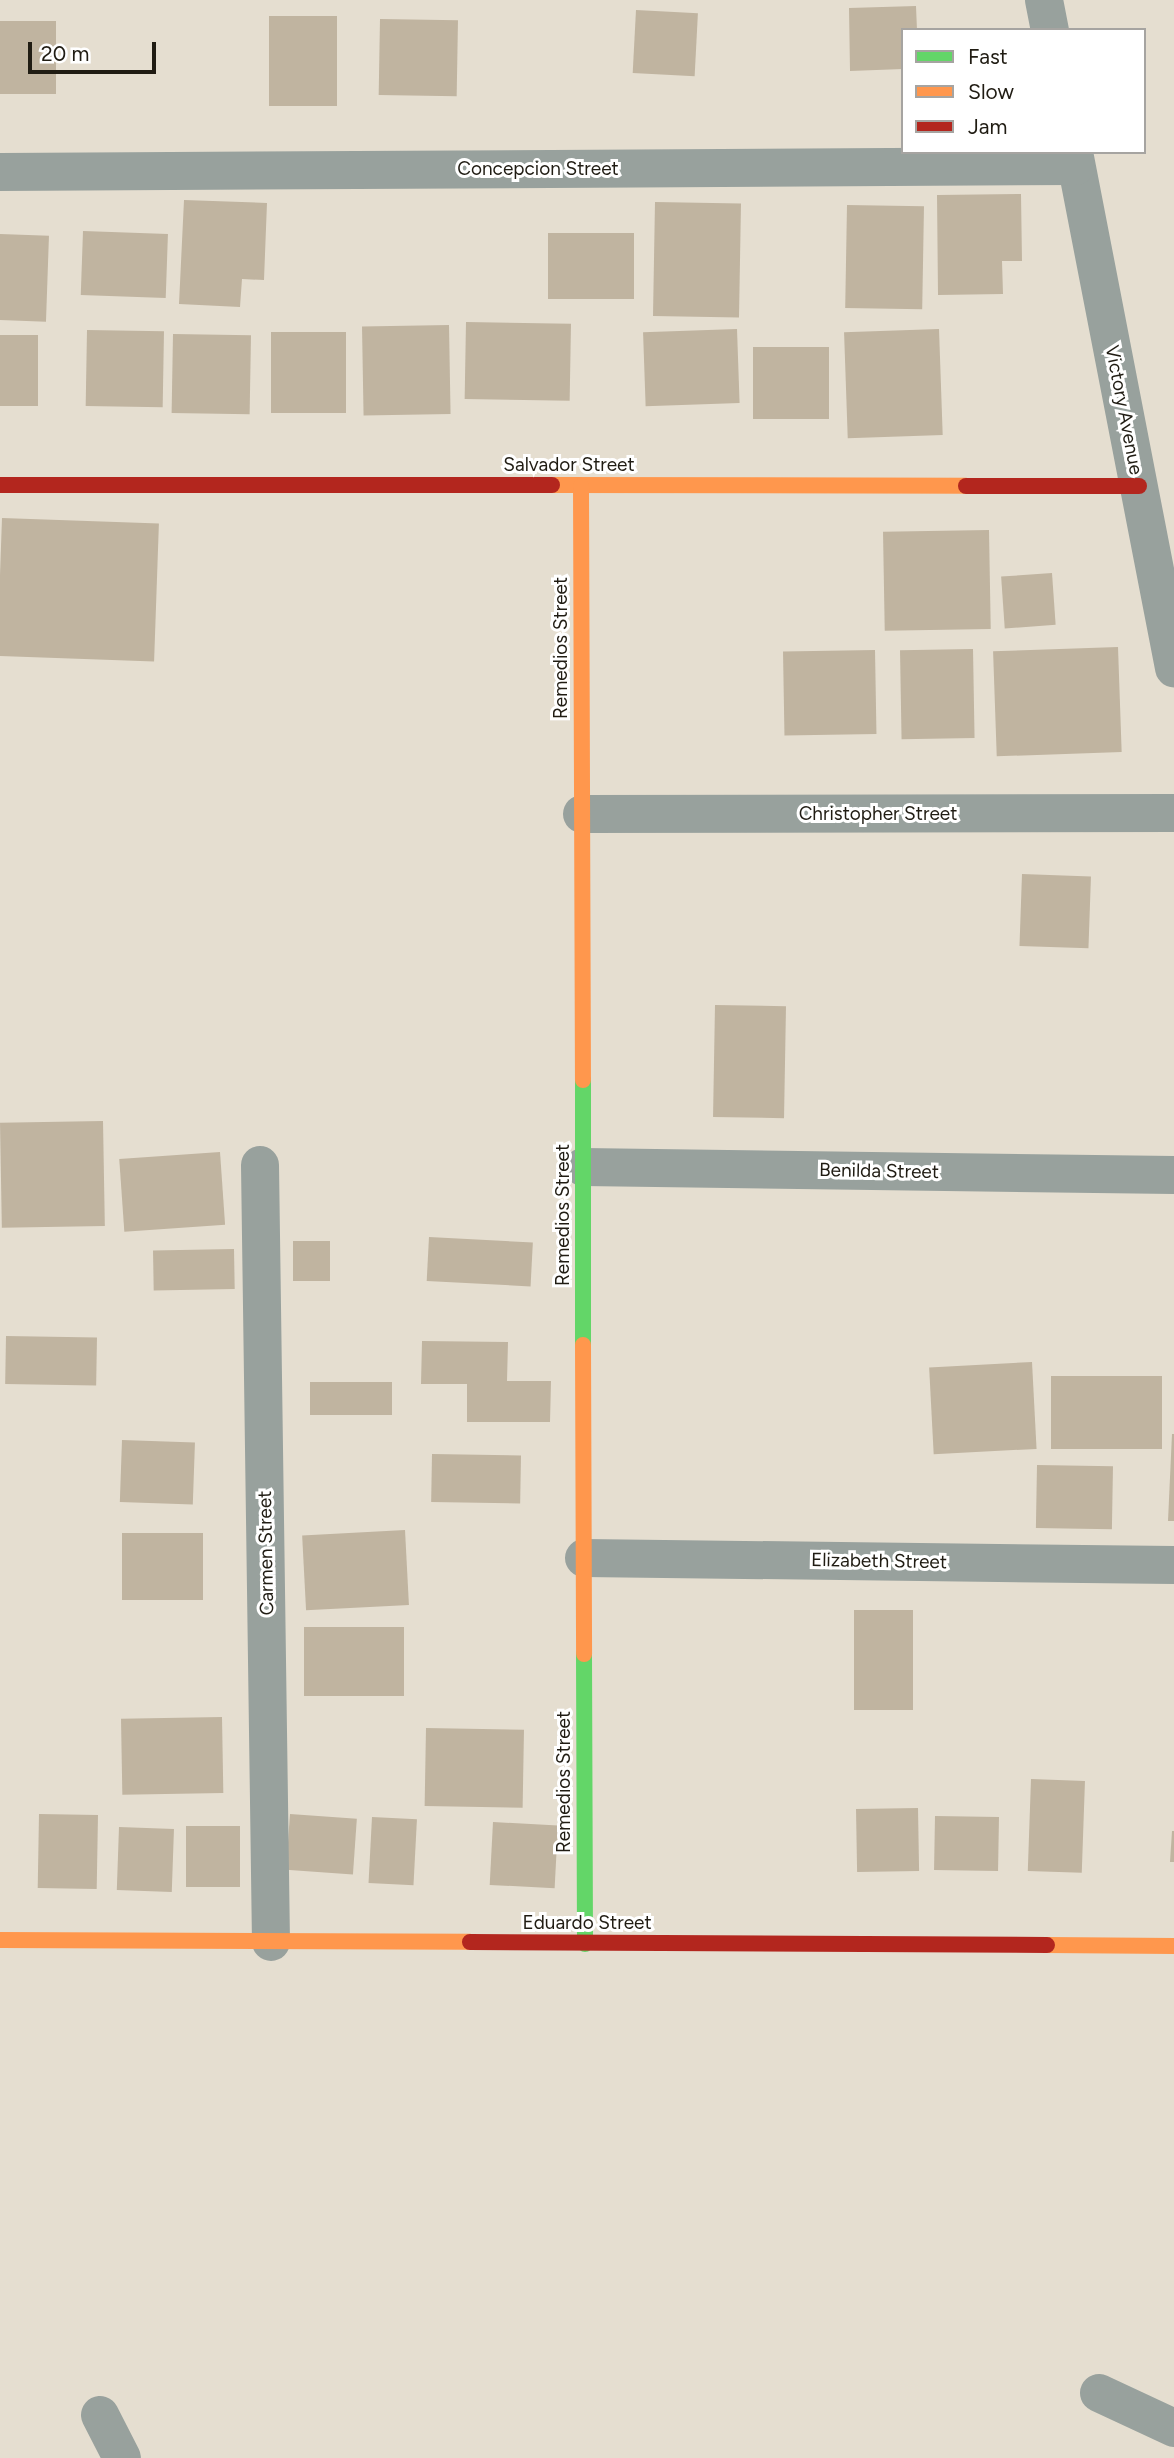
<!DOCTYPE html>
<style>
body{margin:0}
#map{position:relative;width:1174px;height:2458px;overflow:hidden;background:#e5ded0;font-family:Figtree,sans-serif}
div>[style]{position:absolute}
.building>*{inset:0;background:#c0b4a0;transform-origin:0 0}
.street>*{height:38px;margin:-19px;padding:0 19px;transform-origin:19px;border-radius:19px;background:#98a19d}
.fast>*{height:16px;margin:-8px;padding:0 8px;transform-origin:8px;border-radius:8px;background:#63d668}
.slow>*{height:16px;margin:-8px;padding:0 8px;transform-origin:8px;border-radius:8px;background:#ff974d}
.jam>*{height:16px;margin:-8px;padding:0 8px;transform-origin:8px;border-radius:8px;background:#b3261e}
span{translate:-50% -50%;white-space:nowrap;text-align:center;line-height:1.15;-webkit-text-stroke:6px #fff;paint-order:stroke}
.street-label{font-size:19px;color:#201c13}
.legend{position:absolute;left:901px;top:28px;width:245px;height:126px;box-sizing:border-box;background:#fff;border:2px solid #a6a4a1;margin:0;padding:9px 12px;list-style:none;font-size:21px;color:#201c13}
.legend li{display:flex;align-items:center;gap:14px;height:35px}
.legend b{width:35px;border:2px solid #a6a4a1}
.scale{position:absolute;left:28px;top:42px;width:128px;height:32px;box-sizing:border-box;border:4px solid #201c13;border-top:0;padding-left:9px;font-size:21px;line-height:24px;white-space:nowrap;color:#201c13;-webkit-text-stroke:5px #fff;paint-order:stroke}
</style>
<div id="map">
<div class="building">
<div style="clip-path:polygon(916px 6px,917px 30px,903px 30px,903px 69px,850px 71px,849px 8px)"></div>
<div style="left:636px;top:10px;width:62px;height:63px;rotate:3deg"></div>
<div style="left:337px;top:16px;width:90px;height:68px;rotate:90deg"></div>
<div style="left:380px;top:19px;width:78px;height:76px;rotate:1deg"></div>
<div style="left:0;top:21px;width:56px;height:73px"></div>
<div style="clip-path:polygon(1021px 194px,1022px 261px,1002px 261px,1003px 294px,938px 295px,937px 195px)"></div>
<div style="clip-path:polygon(184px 200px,267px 203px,264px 280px,242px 279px,240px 307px,179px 304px)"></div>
<div style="left:655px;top:202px;width:86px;height:114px;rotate:1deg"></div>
<div style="left:847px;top:205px;width:77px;height:103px;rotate:1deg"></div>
<div style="left:83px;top:231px;width:85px;height:64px;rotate:2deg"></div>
<div style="left:548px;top:233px;width:86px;height:66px"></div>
<div style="left:0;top:234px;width:49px;height:86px;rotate:2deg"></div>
<div style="left:466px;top:322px;width:105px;height:77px;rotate:1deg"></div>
<div style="left:449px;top:325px;width:89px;height:87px;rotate:89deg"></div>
<div style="left:737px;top:329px;width:74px;height:94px;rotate:88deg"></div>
<div style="left:939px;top:329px;width:106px;height:95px;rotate:88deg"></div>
<div style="left:87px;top:330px;width:77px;height:76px;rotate:1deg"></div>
<div style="left:271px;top:332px;width:75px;height:81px"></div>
<div style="left:173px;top:334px;width:78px;height:79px;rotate:1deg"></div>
<div style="left:0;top:335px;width:38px;height:71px"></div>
<div style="left:753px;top:347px;width:76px;height:72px"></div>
<div style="left:2px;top:518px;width:157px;height:138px;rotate:2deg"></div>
<div style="left:989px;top:530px;width:99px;height:106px;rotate:89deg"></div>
<div style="left:1052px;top:573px;width:52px;height:51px;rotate:86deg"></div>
<div style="left:1118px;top:647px;width:105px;height:125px;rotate:88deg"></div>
<div style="left:973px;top:649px;width:89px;height:73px;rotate:89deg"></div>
<div style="left:875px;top:650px;width:84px;height:92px;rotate:89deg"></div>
<div style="left:1022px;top:874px;width:69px;height:72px;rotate:2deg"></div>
<div style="left:715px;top:1005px;width:71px;height:112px;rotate:1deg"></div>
<div style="left:103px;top:1121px;width:105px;height:103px;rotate:89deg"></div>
<div style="left:220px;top:1152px;width:73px;height:101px;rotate:86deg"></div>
<div style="left:429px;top:1237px;width:104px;height:44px;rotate:3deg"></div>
<div style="left:293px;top:1241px;width:37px;height:40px"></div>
<div style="left:234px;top:1249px;width:40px;height:81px;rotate:89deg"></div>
<div style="left:6px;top:1336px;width:91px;height:48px;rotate:1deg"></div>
<div style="clip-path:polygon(422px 1341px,508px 1342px,507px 1381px,551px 1381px,550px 1422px,467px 1422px,467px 1384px,421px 1384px)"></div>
<div style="left:1032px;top:1362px;width:87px;height:103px;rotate:87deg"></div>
<div style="left:1051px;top:1376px;width:111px;height:73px"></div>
<div style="left:392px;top:1382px;width:33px;height:82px;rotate:90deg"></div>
<div style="clip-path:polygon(1172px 1434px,1174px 1434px,1174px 1521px,1168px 1521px)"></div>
<div style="left:122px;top:1440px;width:73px;height:62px;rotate:2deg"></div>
<div style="left:432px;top:1454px;width:89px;height:48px;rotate:1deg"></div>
<div style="left:1037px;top:1465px;width:76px;height:63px;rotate:1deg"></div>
<div style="left:405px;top:1530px;width:75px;height:103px;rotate:87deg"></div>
<div style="left:122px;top:1533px;width:81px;height:67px"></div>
<div style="left:854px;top:1610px;width:59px;height:100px"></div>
<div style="left:304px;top:1627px;width:100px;height:69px"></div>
<div style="left:222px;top:1717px;width:76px;height:101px;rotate:89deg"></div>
<div style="left:426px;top:1728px;width:98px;height:78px;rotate:1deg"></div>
<div style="left:1031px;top:1779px;width:54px;height:92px;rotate:2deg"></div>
<div style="left:918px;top:1808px;width:63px;height:62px;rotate:89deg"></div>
<div style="left:39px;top:1814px;width:59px;height:74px;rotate:1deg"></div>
<div style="left:290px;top:1814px;width:67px;height:56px;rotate:4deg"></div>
<div style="left:935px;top:1816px;width:64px;height:54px;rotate:1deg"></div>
<div style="left:372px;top:1817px;width:45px;height:66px;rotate:3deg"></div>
<div style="left:493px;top:1822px;width:65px;height:63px;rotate:3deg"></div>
<div style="left:186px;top:1826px;width:54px;height:61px"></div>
<div style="left:119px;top:1827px;width:55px;height:63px;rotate:2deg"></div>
<div style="clip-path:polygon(1172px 1831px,1174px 1831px,1174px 1862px,1170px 1862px)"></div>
</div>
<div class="street">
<div style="left:1044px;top:0;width:31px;rotate:79deg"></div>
<div style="left:1074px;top:152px;width:526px;rotate:79.03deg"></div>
<div style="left:0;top:172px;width:1076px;rotate:-0.32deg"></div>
<div style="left:582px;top:814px;width:592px;rotate:-0.1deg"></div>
<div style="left:260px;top:1165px;width:777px;rotate:89.19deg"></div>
<div style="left:583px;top:1167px;width:591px;rotate:0.78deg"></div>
<div style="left:584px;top:1558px;width:590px;rotate:0.68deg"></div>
<div style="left:1099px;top:2393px;width:83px;rotate:25deg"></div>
<div style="left:100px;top:2415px;width:48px;rotate:62.9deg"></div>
</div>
<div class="fast">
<div style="left:583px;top:1080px;width:265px;rotate:90deg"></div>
<div style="left:584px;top:1654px;width:290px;rotate:89.8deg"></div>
</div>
<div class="slow">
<div style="left:552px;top:485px;width:414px;rotate:0.1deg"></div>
<div style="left:581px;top:486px;width:594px;rotate:89.81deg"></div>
<div style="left:583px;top:1345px;width:309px;rotate:89.8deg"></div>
<div style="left:0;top:1940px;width:470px;rotate:0.2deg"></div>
<div style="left:1047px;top:1945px;width:127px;rotate:0.5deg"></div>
</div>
<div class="jam">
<div style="left:0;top:485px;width:552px"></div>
<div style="left:966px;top:486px;width:173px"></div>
<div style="left:470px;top:1942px;width:577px;rotate:0.3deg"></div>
</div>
<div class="street-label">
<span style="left:538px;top:169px">Concepcion Street</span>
<span style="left:1124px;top:410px;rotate:79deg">Victory Avenue</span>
<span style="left:569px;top:465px">Salvador Street</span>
<span style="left:561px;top:648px;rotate:-90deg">Remedios Street</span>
<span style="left:878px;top:814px">Christopher Street</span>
<span style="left:879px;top:1171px;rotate:1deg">Benilda Street</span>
<span style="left:563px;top:1215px;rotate:-90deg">Remedios Street</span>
<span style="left:266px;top:1553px;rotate:-91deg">Carmen Street</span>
<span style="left:879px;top:1561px;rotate:1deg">Elizabeth Street</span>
<span style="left:564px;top:1782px;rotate:-90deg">Remedios Street</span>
<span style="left:587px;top:1923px">Eduardo Street</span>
</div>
<ul class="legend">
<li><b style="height:9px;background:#63d668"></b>Fast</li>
<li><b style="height:9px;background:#ff974d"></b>Slow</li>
<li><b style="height:9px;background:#b3261e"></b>Jam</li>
</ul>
<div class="scale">20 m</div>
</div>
